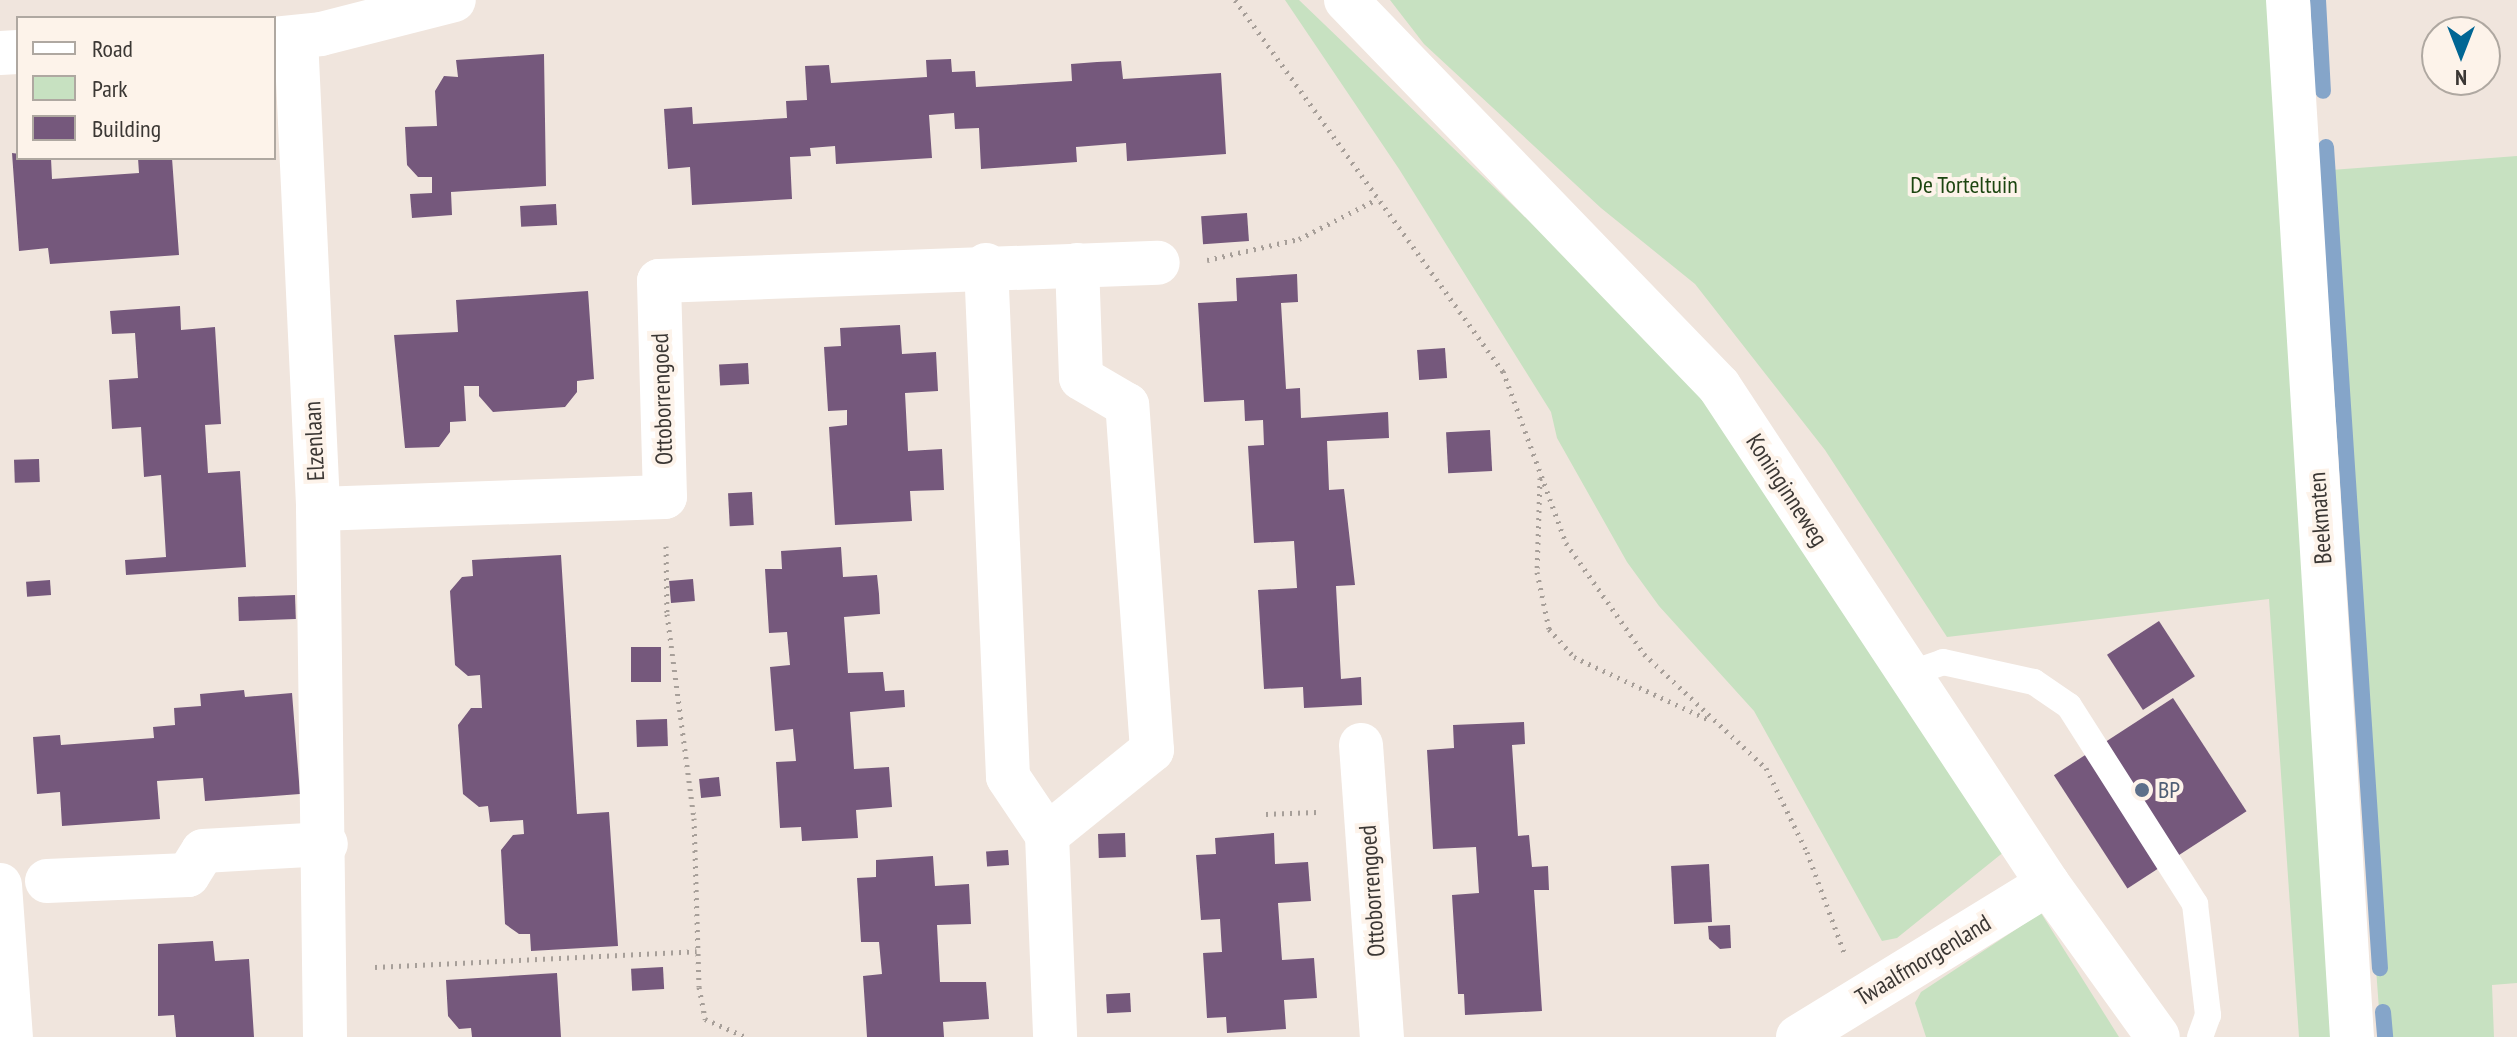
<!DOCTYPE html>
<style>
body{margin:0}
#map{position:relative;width:2517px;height:1037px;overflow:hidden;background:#f0e5dd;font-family:"PT Sans Narrow",sans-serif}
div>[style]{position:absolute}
.green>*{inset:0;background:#c7e1c1}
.stream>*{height:16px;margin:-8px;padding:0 8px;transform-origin:8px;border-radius:8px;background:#85a5c9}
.building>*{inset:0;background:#75587c;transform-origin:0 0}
.path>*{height:5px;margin-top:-2.5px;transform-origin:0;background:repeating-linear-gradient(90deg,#a79f99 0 2px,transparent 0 8px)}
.lane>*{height:26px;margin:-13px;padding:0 13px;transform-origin:13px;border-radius:13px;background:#fff}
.street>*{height:44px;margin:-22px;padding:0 22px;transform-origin:22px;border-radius:22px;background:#fff}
.secondary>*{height:44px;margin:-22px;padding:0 22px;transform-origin:22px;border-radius:22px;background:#fff}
.dots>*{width:22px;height:22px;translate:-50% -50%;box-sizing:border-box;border:4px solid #fdf3ea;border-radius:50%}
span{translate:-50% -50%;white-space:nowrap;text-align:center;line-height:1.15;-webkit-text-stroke:8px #fdf3ea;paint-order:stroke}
.park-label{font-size:24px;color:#1c4510}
.street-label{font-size:24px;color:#3b3734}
.service-label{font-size:24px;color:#4e5e75}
.left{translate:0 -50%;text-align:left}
.legend{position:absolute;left:16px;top:16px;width:260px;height:144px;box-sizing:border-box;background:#fdf3ea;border:2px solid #afa8a1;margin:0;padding:10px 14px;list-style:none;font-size:24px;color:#3b3734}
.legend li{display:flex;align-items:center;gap:16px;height:40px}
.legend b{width:40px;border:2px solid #afa8a1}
.north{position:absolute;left:2421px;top:16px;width:80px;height:80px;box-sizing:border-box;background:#fdf3ea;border:2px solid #afa8a1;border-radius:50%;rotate:180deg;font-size:22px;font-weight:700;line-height:32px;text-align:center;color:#3b3734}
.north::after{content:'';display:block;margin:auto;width:28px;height:36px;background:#006694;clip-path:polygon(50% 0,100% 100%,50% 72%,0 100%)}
</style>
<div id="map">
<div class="green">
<div style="clip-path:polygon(1285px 0,1299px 0,1626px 314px,1718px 417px,2005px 851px,1897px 938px,1882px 941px,1754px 711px,1659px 606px,1627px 562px,1557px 438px,1551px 412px,1399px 169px)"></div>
<div style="clip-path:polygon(1390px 0,2271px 0,2340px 1037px,2299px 1037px,2269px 599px,1947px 637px,1825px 450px,1695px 284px,1601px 208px,1424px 44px)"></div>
<div style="clip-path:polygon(2517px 156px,2517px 983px,2492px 985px,2494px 1037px,2381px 1037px,2318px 171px)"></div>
<div style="clip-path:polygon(2041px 913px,2119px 1037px,1926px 1037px,1915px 1003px,1921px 992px)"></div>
</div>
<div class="stream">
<div style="left:2318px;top:0;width:91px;rotate:86.9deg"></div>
<div style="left:2326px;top:147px;width:823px;rotate:86.24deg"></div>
<div style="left:2383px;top:1012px;width:25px;rotate:85deg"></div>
</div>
<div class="building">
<div style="clip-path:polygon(544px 54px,546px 186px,451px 192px,452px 215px,412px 218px,410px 194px,432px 193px,432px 177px,418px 177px,407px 165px,405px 127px,437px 126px,435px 91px,444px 76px,458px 77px,456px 60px)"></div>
<div style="clip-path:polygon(951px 59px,952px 72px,975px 71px,976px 87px,1072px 81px,1071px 64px,1097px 62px,1121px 61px,1123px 79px,1221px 73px,1226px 154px,1127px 161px,1126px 143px,1076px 147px,1077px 162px,981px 169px,979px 128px,955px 129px,954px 113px,929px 115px,932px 158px,836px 164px,835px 146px,810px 148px,811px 156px,790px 157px,792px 199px,692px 205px,690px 167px,668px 169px,664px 109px,692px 107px,693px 124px,787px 118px,786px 101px,807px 100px,805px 66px,829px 65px,831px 83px,927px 77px,926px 60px)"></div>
<div style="clip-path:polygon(12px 153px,51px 158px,52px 179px,139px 173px,138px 158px,172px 158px,179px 255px,50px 264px,48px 248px,19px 251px)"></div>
<div style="left:556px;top:204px;width:21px;height:36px;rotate:87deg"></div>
<div style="left:1247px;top:213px;width:28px;height:46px;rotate:86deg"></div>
<div style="clip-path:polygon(1297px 274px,1298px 302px,1281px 303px,1286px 389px,1300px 388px,1301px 418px,1388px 412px,1389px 438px,1327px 441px,1329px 490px,1344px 489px,1355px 585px,1336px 586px,1341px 679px,1361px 677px,1362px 705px,1304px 708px,1303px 687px,1264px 689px,1258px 590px,1297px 588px,1294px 541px,1254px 543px,1248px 446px,1264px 445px,1263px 420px,1245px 421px,1244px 400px,1204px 402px,1198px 303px,1237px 301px,1236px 278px)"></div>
<div style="clip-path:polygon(588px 291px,594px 379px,577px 381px,577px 392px,565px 407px,493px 412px,479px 396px,479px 386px,464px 386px,466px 421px,450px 422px,450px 432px,439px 447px,405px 448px,394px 335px,458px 332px,456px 300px)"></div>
<div style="clip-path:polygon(180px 306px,181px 330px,215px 327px,221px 424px,205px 425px,208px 473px,240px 471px,246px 567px,126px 575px,125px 560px,166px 557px,164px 524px,161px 475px,144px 477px,141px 427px,112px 429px,109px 380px,138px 378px,135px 333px,112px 334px,110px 311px)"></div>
<div style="clip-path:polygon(900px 325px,902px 354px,936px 352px,938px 391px,905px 393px,908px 451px,942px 449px,944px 490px,910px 491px,912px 521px,835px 525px,829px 427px,847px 425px,847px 410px,828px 411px,824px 347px,841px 346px,840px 328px)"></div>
<div style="left:1445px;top:348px;width:30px;height:28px;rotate:86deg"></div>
<div style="left:748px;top:363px;width:21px;height:29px;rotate:87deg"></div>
<div style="left:1490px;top:430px;width:41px;height:44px;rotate:87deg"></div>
<div style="left:39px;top:459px;width:23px;height:25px;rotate:88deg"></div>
<div style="left:752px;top:492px;width:33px;height:24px;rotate:87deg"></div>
<div style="clip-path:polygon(841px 547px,843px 577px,877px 575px,879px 594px,880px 614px,844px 617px,848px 673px,883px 672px,885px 691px,904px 690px,905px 707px,850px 712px,854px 769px,889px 767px,892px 807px,856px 810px,858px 838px,802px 841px,801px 827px,780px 828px,776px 762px,796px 761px,793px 729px,775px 731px,770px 667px,790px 665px,787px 632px,769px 633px,765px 569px,782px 569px,781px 551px)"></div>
<div style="clip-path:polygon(561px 555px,577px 814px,609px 812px,618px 946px,531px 951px,530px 934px,519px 934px,505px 924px,501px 850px,513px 835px,524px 834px,523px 820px,490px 822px,488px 806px,479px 807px,463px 794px,458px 725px,471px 708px,482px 708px,480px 675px,468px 676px,455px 665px,450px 591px,462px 577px,473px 576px,472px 560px)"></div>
<div style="left:693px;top:579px;width:22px;height:24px;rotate:85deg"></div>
<div style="left:50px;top:580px;width:15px;height:24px;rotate:86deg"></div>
<div style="left:295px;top:595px;width:24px;height:57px;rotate:88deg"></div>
<div style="left:2159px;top:621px;width:66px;height:62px;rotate:57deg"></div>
<div style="left:631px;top:647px;width:30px;height:35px"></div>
<div style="clip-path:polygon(244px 690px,245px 697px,292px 693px,300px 794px,205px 801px,203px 778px,157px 781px,160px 819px,62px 826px,60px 792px,37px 794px,33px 737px,60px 735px,61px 745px,154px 738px,153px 727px,175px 725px,174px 708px,201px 706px,200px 694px)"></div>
<div style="left:2173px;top:698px;width:135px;height:142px;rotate:57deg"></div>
<div style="left:667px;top:719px;width:27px;height:31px;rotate:88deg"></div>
<div style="clip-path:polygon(1524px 722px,1525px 744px,1512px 745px,1518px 836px,1529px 835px,1532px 867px,1548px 866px,1549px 890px,1534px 890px,1542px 1011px,1465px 1015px,1464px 994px,1458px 994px,1452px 895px,1479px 893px,1476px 847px,1433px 849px,1427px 750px,1454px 748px,1453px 725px)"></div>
<div style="left:719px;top:777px;width:19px;height:20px;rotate:84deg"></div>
<div style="left:1125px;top:833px;width:24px;height:27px;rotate:88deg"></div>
<div style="clip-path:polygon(1274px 833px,1275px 864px,1308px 862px,1311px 901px,1278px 903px,1280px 932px,1282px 960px,1314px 958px,1317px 998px,1284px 1000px,1286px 1029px,1227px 1033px,1226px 1017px,1207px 1018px,1203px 953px,1222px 952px,1220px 919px,1201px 920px,1196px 855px,1216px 854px,1215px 838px)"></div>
<div style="left:1008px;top:850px;width:15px;height:22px;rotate:86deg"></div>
<div style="clip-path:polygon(933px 856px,935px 886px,969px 884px,971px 924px,937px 925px,940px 982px,986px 982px,989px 1019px,943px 1022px,944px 1037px,867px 1037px,863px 976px,882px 974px,879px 942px,861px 942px,857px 878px,876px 877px,876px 860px)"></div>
<div style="left:1709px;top:864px;width:58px;height:38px;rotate:87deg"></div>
<div style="clip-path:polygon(1730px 925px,1731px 948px,1720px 949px,1709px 939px,1708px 926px)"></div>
<div style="clip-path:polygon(213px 941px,215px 961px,249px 959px,254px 1037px,176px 1037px,174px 1015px,158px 1016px,158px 944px)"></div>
<div style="left:663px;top:967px;width:22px;height:32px;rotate:87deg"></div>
<div style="clip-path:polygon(557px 973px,561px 1037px,472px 1037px,471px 1028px,459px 1029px,448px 1016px,446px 980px)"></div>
<div style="left:1130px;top:993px;width:19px;height:24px;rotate:87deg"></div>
</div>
<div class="path">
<div style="left:1235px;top:0;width:458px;rotate:54.2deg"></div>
<div style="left:1503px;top:371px;width:183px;rotate:69.9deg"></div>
<div style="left:1566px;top:543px;width:136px;rotate:54.9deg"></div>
<div style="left:1644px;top:654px;width:167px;rotate:43.1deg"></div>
<div style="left:1766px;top:768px;width:93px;rotate:64deg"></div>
<div style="left:1807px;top:852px;width:107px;rotate:69.7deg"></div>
<div style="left:1207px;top:260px;width:94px;rotate:-12.9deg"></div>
<div style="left:1299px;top:239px;width:88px;rotate:-27.1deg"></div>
<div style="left:1540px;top:478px;width:94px;rotate:91.8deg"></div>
<div style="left:1537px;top:572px;width:58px;rotate:78.1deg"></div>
<div style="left:1549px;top:629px;width:38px;rotate:48deg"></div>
<div style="left:1574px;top:657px;width:151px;rotate:25deg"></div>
<div style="left:666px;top:546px;width:68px;rotate:89.2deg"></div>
<div style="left:667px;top:614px;width:206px;rotate:82.5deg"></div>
<div style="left:694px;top:818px;width:169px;rotate:88.3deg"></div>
<div style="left:699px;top:987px;width:33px;rotate:79deg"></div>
<div style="left:705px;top:1019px;width:45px;rotate:23.7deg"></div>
<div style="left:1266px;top:814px;width:51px;rotate:-2.2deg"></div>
<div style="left:375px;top:967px;width:322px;rotate:-2.8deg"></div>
</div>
<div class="lane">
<div style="left:1909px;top:674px;width:36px;rotate:-19deg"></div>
<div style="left:1943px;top:662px;width:93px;rotate:12.4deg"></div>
<div style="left:2034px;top:682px;width:42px;rotate:34.4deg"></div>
<div style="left:2069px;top:706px;width:235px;rotate:57.5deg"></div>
<div style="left:2195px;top:904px;width:112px;rotate:83.3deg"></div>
<div style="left:2208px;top:1015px;width:23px;rotate:110deg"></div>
</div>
<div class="street">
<div style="left:2288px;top:0;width:1039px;rotate:86.47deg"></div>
<div style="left:296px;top:38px;width:472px;rotate:87.3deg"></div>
<div style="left:318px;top:509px;width:528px;rotate:89.24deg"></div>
<div style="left:274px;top:39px;width:47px;rotate:-6.1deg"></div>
<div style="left:321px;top:34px;width:137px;rotate:-14.3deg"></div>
<div style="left:0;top:53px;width:18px;rotate:-3deg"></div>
<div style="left:986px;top:265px;width:512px;rotate:87.54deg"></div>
<div style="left:1008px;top:777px;width:70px;rotate:56.1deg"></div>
<div style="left:1047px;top:835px;width:202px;rotate:87.7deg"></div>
<div style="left:318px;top:509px;width:347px;rotate:-2deg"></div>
<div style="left:665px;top:497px;width:216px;rotate:-91.6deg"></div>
<div style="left:659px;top:281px;width:499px;rotate:-2.1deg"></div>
<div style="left:1361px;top:745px;width:293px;rotate:85.9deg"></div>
<div style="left:1047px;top:835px;width:135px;rotate:-39deg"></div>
<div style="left:1152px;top:750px;width:346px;rotate:-94.1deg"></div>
<div style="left:1127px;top:405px;width:53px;rotate:-149.6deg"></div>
<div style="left:1081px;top:378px;width:113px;rotate:-92deg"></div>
<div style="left:47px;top:881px;width:141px;rotate:-2.4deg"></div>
<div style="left:188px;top:875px;width:28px;rotate:-58deg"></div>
<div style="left:203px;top:851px;width:123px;rotate:-3.3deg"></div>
<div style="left:0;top:885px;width:152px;rotate:85.9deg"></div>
<div style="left:1798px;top:1037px;width:293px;rotate:-31.5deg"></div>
</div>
<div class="secondary">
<div style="left:1346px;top:0;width:537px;rotate:45.98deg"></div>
<div style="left:1719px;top:386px;width:597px;rotate:56.55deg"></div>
<div style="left:2048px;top:884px;width:188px;rotate:54.3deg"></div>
</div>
<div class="dots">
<div style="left:2142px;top:790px;background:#5c6f8a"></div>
</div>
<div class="park-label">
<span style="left:1964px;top:185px">De Torteltuin</span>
</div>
<div class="street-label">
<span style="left:662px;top:399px;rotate:-92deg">Ottoborrengoed</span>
<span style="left:314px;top:441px;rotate:-93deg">Elzenlaan</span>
<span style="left:1787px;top:490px;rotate:57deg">Koninginneweg</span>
<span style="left:2320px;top:518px;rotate:-94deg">Beekmaten</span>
<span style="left:1372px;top:891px;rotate:-94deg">Ottoborrengoed</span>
<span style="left:1923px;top:960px;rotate:-31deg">Twaalfmorgenland</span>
</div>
<div class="service-label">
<span class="left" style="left:2158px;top:790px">BP</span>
</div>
<ul class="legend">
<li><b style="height:10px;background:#fff"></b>Road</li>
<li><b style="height:22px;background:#c7e1c1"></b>Park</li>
<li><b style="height:22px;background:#75587c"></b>Building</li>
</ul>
<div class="north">N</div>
</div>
